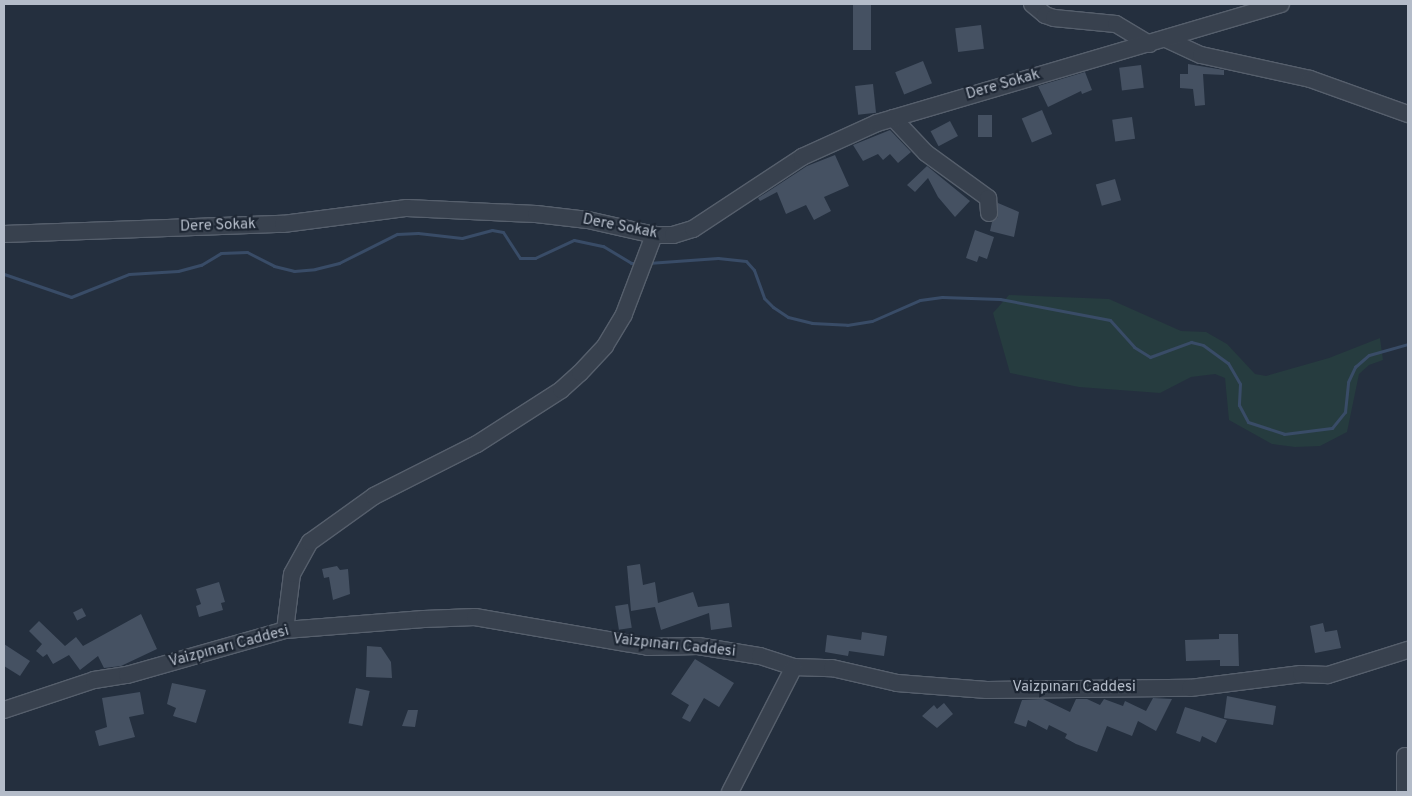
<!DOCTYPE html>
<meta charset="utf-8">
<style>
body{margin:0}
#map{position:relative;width:1412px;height:796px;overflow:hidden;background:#242f3e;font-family:Overpass,sans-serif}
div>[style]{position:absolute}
.green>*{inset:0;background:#263c3f}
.stream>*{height:3px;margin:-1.5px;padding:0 1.5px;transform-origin:1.5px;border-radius:1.5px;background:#394c67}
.building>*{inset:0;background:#455162;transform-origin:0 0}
.roads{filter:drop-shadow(1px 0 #565f6c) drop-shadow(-1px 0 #565f6c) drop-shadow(0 1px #565f6c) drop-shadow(0 -1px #565f6c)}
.minor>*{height:16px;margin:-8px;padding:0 8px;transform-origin:8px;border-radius:8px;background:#38414e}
span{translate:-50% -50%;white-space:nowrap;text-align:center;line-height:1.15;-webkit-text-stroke:4.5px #1d2633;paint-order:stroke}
.street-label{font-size:15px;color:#b4bcc9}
.frame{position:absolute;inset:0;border:5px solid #b4bcc9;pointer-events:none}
</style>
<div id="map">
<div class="green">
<div style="clip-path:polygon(1009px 295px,1109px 299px,1181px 331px,1206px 332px,1227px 344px,1255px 374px,1266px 376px,1329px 358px,1380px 338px,1383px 360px,1369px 365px,1359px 374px,1347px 432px,1320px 446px,1295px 447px,1272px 444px,1229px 420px,1225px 378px,1215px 374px,1191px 377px,1160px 393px,1079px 387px,1010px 373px,993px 313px)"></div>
</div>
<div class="stream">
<div style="left:648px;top:263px;width:70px;rotate:-4.1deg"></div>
<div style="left:718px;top:258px;width:28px;rotate:6deg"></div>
<div style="left:746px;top:261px;width:12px;rotate:48deg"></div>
<div style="left:754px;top:270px;width:30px;rotate:70deg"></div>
<div style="left:764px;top:298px;width:13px;rotate:45deg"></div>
<div style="left:773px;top:307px;width:18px;rotate:34deg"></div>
<div style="left:788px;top:317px;width:25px;rotate:14deg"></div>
<div style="left:812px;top:323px;width:35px;rotate:3deg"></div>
<div style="left:847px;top:325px;width:25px;rotate:-9deg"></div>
<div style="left:872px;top:321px;width:52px;rotate:-23.6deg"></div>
<div style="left:920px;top:300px;width:22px;rotate:-8deg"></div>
<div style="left:942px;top:297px;width:58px;rotate:2deg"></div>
<div style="left:1000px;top:299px;width:112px;rotate:10.8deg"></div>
<div style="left:1110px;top:320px;width:36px;rotate:48deg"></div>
<div style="left:1134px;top:347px;width:19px;rotate:32deg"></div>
<div style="left:1150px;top:357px;width:44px;rotate:-20.1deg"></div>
<div style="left:1191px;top:342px;width:12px;rotate:14deg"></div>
<div style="left:1203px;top:345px;width:31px;rotate:36deg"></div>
<div style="left:1228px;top:363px;width:24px;rotate:60deg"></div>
<div style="left:1240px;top:384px;width:21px;rotate:93deg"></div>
<div style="left:1239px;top:405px;width:19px;rotate:62deg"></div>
<div style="left:1248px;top:422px;width:38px;rotate:18deg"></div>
<div style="left:1284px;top:434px;width:48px;rotate:-7.1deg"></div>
<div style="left:1332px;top:428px;width:21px;rotate:-51deg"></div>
<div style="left:1345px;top:412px;width:30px;rotate:-84deg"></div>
<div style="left:1348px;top:382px;width:17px;rotate:-65deg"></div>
<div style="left:1355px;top:367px;width:18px;rotate:-41deg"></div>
<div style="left:1369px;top:355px;width:41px;rotate:-15.8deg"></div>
<div style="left:4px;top:274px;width:71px;rotate:18.9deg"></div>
<div style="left:71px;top:297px;width:62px;rotate:-21.6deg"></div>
<div style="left:129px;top:274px;width:49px;rotate:-3.5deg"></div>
<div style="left:178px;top:271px;width:24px;rotate:-15deg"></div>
<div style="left:201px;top:265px;width:23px;rotate:-31deg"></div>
<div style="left:221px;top:253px;width:26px;rotate:-2deg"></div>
<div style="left:247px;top:252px;width:30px;rotate:27deg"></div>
<div style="left:274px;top:266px;width:21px;rotate:14deg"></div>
<div style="left:294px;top:271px;width:21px;rotate:-5deg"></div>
<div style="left:315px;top:269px;width:25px;rotate:-14deg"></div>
<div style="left:339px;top:263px;width:65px;rotate:-26.6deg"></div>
<div style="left:397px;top:234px;width:21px;rotate:-3deg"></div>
<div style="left:418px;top:233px;width:44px;rotate:6.5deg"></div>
<div style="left:462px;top:238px;width:31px;rotate:-15deg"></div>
<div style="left:492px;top:230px;width:11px;rotate:10deg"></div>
<div style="left:503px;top:232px;width:31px;rotate:57deg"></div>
<div style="left:520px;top:258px;width:15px"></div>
<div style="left:535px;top:258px;width:43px;rotate:-24.8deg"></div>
<div style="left:574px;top:240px;width:30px;rotate:12deg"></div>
<div style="left:603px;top:246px;width:33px;rotate:31deg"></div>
<div style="left:631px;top:263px;width:6px"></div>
</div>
<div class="building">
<div style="left:853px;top:4px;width:18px;height:46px"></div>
<div style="left:981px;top:25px;width:24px;height:26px;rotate:83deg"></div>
<div style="left:923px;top:61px;width:24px;height:30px;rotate:68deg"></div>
<div style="clip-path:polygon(1188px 64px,1224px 70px,1224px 75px,1203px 74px,1205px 105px,1195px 106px,1193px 89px,1180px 88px,1180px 74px,1188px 74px)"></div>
<div style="left:1141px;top:65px;width:23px;height:22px;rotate:83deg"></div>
<div style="clip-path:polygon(1085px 72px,1092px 90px,1082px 94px,1081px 91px,1048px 107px,1038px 86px)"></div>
<div style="left:873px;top:84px;width:29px;height:18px;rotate:84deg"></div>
<div style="left:1042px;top:110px;width:26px;height:22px;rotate:67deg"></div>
<div style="left:978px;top:115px;width:14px;height:22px"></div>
<div style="left:1132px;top:117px;width:22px;height:20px;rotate:82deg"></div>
<div style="left:950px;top:121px;width:17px;height:22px;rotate:62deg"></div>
<div style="clip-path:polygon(890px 130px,911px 152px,898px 163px,890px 154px,883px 160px,878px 154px,863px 161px,853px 145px)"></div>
<div style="clip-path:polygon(835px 155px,849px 186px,824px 197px,831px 211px,814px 220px,806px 205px,786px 214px,777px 192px,760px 201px,758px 198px,807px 166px)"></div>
<div style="clip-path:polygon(927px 166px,970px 201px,955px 217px,938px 197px,928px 178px,915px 192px,907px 185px)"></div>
<div style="left:1115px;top:179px;width:22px;height:20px;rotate:74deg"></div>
<div style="clip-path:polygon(998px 203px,1019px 212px,1014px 237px,990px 231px,992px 222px,998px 217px)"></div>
<div style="clip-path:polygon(975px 230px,994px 237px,987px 259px,979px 256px,977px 262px,966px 258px)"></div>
<div style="clip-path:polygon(640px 564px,643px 585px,655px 582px,658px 603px,693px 592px,698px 607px,729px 603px,732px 627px,711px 630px,709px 613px,661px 630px,655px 607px,631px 611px,627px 566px)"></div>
<div style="clip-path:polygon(337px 566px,340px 570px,348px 569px,350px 594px,333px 600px,329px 577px,324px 578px,322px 569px)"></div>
<div style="clip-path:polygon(219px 582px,225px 602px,221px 603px,223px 610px,199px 617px,196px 606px,201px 604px,196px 589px)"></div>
<div style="left:628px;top:604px;width:24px;height:13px;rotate:81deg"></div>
<div style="left:82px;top:608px;width:9px;height:10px;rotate:63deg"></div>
<div style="clip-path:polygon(141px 614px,157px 649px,121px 666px,104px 668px,98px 656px,80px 670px,69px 655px,53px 664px,47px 654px,43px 657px,36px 651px,42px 644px,29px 631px,39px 621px,65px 646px,76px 637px,83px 646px)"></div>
<div style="clip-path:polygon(1323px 623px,1325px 632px,1337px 630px,1341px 648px,1315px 653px,1310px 626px)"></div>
<div style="clip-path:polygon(862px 632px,887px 636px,884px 656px,849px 651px,848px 656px,825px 652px,827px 635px,861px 640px)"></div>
<div style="clip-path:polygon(1219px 634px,1238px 634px,1239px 666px,1220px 666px,1220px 660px,1186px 661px,1185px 640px,1219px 639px)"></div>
<div style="clip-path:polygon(4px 644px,30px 661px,20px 676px,4px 666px)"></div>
<div style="clip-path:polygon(367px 646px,381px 647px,391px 662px,392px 678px,366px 677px)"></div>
<div style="clip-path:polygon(695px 659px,734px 683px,719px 707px,704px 698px,690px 722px,682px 718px,689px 705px,671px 694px)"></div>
<div style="clip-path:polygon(172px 683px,206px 690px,196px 723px,173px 716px,176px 708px,167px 704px)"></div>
<div style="left:356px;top:688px;width:14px;height:36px;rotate:12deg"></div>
<div style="clip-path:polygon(140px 692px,144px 714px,129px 717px,135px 737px,99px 746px,95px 731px,107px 727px,102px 698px)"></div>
<div style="clip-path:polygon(1227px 696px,1276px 706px,1273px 725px,1224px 718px)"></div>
<div style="clip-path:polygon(1153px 698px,1172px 699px,1156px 731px,1138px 721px,1132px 736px,1107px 726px,1097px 752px,1076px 744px,1065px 738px,1067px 734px,1049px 725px,1047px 730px,1028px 720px,1026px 727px,1014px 723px,1022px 700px,1043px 699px,1070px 712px,1076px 699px,1087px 699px,1100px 705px,1104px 699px,1123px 706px,1125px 701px,1146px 711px)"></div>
<div style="clip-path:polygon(944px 703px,953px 714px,937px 728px,922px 716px,934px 705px,937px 709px)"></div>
<div style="clip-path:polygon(1185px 707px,1227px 720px,1216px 743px,1202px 736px,1200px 742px,1176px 733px)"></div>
<div style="clip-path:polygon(408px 710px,418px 710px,415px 727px,402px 726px)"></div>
</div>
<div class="roads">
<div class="minor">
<div style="left:1032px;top:4px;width:17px;rotate:40deg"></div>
<div style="left:1045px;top:15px;width:9px;rotate:18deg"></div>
<div style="left:1054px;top:18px;width:62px;rotate:5.5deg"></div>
<div style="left:1116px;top:24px;width:39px;rotate:31deg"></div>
<div style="left:1166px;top:39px;width:38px;rotate:25deg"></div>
<div style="left:1201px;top:55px;width:112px;rotate:12.4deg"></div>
<div style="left:1310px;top:79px;width:104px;rotate:19.7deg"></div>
<div style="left:893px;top:118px;width:48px;rotate:46.7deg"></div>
<div style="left:926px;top:153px;width:77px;rotate:36deg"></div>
<div style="left:988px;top:198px;width:15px;rotate:86deg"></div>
<div style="left:4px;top:234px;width:279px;rotate:-2.1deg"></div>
<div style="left:283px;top:224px;width:125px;rotate:-7.4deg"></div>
<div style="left:407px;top:208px;width:129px;rotate:2.7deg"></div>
<div style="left:536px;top:214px;width:52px;rotate:6.6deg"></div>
<div style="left:588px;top:220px;width:68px;rotate:12.8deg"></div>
<div style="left:654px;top:235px;width:19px"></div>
<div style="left:673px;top:235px;width:21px;rotate:-17deg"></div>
<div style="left:693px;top:229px;width:131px;rotate:-33.4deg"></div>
<div style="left:802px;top:157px;width:82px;rotate:-24.4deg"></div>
<div style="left:877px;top:123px;width:421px;rotate:-16.4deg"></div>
<div style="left:285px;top:630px;width:56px;rotate:-82.9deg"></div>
<div style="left:292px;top:574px;width:37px;rotate:-61deg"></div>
<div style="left:310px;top:542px;width:79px;rotate:-35.7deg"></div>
<div style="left:374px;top:496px;width:115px;rotate:-26.8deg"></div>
<div style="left:477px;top:444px;width:100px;rotate:-32.7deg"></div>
<div style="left:561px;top:390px;width:25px;rotate:-42deg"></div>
<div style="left:580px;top:373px;width:37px;rotate:-47deg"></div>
<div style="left:605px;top:346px;width:37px;rotate:-59deg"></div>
<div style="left:624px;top:314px;width:85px;rotate:-69.2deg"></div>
<div style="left:4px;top:710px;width:95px;rotate:-18.4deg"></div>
<div style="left:94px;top:680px;width:33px;rotate:-9deg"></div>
<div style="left:127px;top:675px;width:164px;rotate:-15.9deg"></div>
<div style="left:285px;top:630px;width:139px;rotate:-4.5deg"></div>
<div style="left:424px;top:619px;width:51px;rotate:-2.2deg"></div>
<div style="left:475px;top:617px;width:176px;rotate:9.8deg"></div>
<div style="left:648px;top:647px;width:50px;rotate:-1.1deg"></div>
<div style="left:698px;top:646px;width:63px;rotate:9.2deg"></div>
<div style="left:760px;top:656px;width:36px;rotate:18deg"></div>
<div style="left:794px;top:667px;width:38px;rotate:2deg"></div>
<div style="left:832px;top:668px;width:67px;rotate:13deg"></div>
<div style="left:897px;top:683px;width:90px;rotate:4.4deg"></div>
<div style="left:987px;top:690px;width:203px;rotate:-0.6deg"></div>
<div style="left:1190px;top:688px;width:112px;rotate:-7.2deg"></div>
<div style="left:1301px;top:674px;width:27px;rotate:2deg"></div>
<div style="left:1328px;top:675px;width:84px;rotate:-17.4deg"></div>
<div style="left:1405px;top:756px;width:36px;rotate:90deg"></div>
<div style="left:730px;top:792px;width:140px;rotate:-62.9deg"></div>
</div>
</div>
<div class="street-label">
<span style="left:1003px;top:85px;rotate:-16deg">Dere Sokak</span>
<span style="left:218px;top:226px;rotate:-2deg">Dere Sokak</span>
<span style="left:620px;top:227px;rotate:11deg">Dere Sokak</span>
<span style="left:674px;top:646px;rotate:6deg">Vaizpınarı Caddesi</span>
<span style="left:229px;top:647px;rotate:-15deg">Vaizpınarı Caddesi</span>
<span style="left:1074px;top:688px">Vaizpınarı Caddesi</span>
</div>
<div class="frame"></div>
</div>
